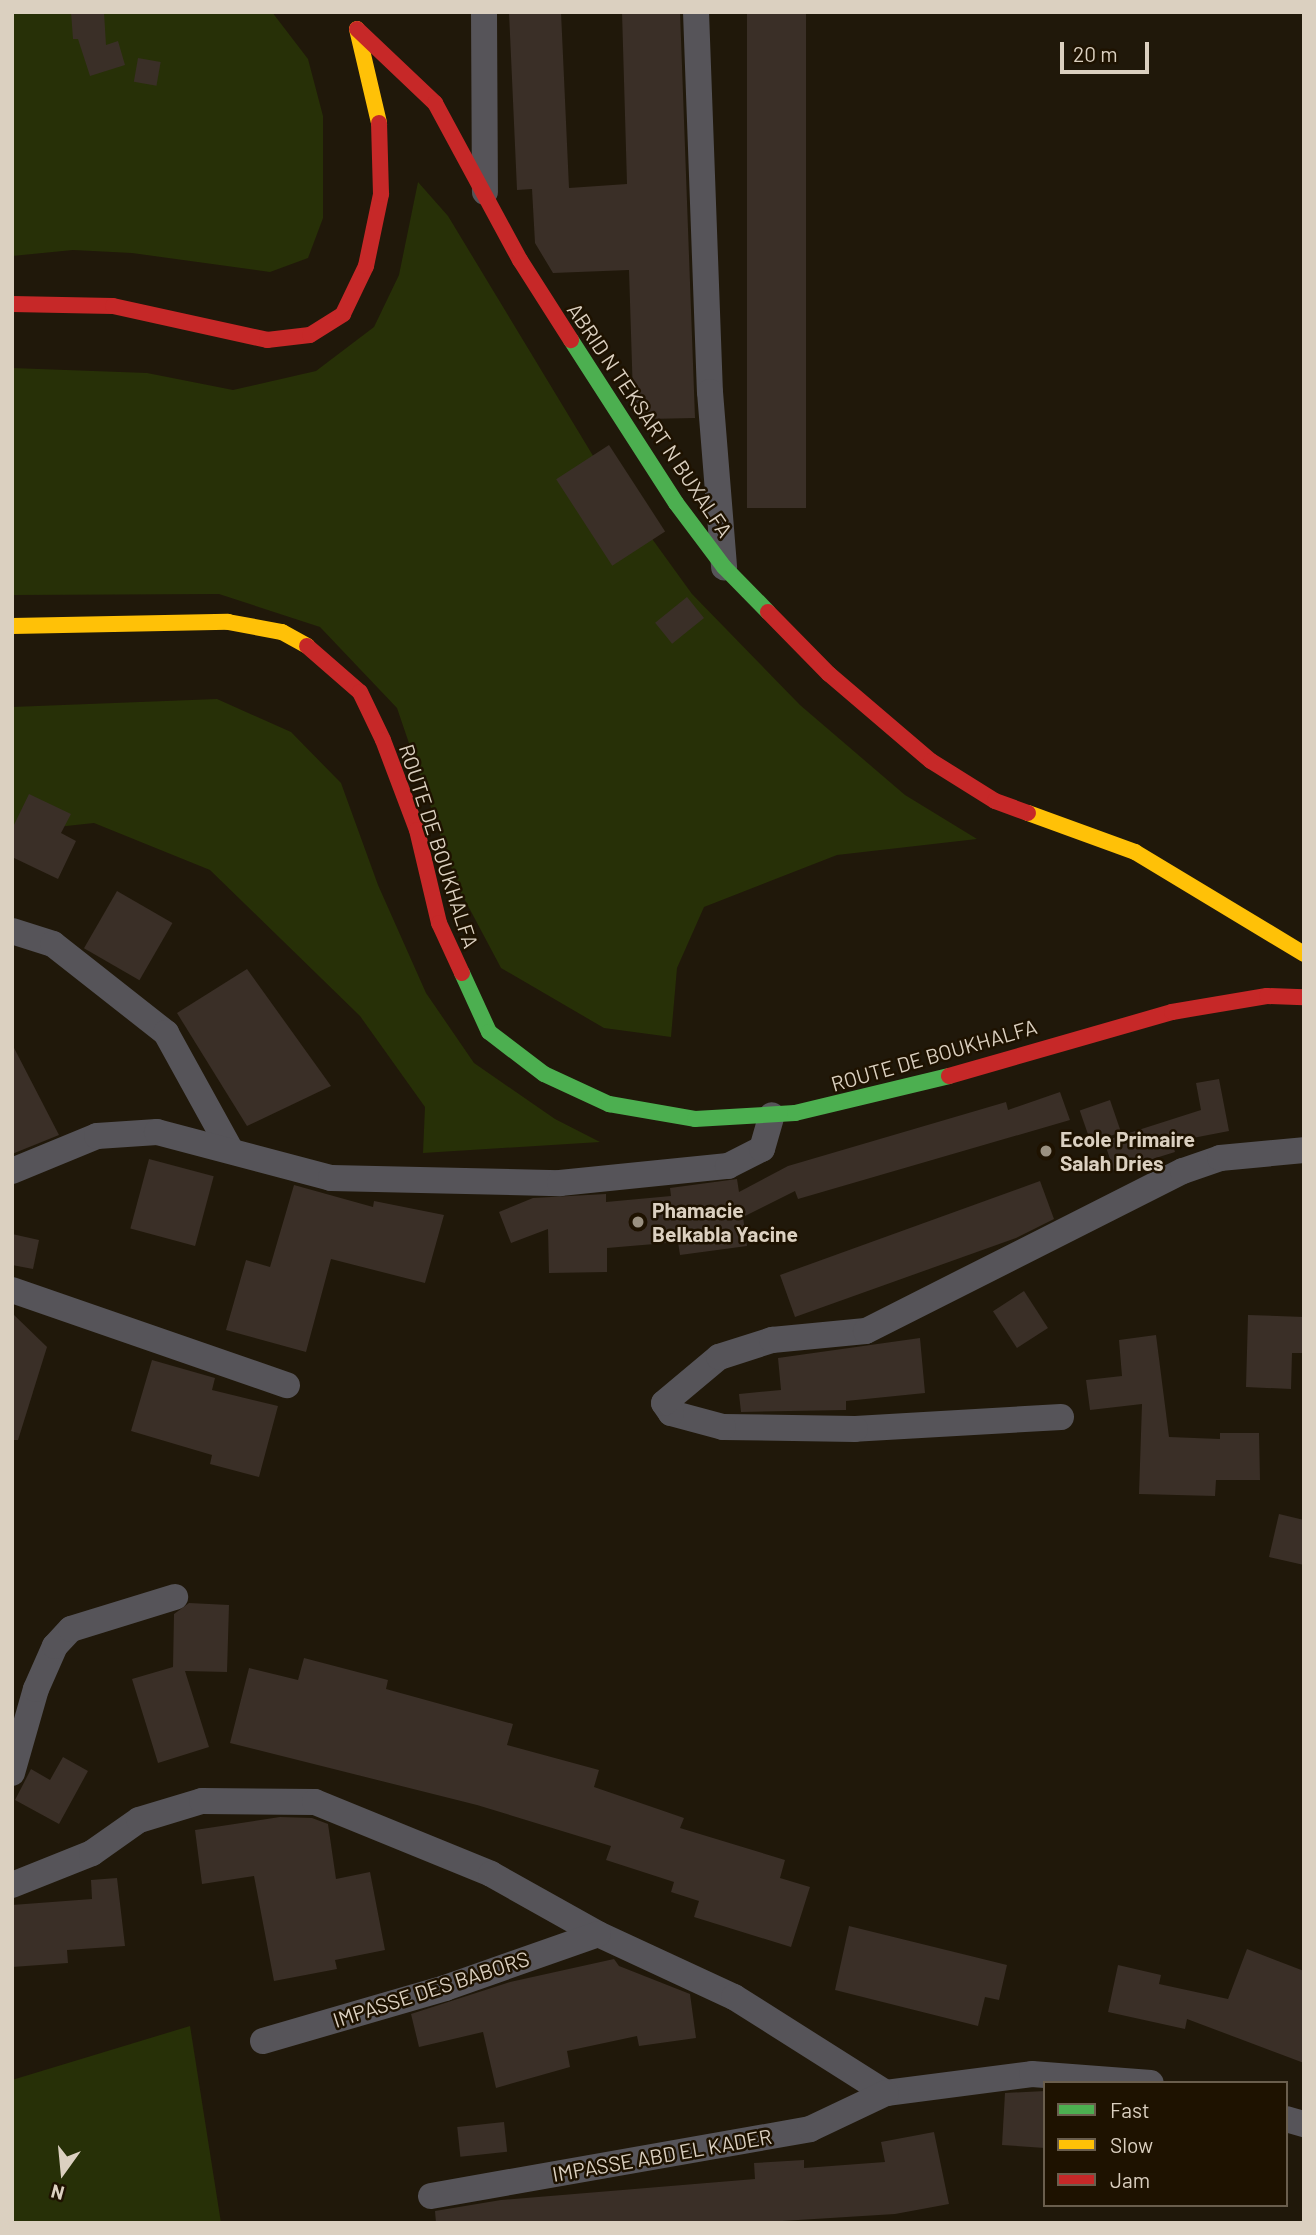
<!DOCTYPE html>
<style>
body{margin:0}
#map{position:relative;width:1316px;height:2235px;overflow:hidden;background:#20180a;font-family:Barlow,sans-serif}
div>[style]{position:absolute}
.green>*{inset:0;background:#273007}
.building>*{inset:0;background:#3a2f27;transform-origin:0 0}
.street>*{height:26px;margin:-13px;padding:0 13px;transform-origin:13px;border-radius:13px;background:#565459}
.fast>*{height:16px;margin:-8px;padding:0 8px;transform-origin:8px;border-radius:8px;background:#4caf50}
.slow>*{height:16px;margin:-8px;padding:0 8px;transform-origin:8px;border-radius:8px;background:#ffc107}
.jam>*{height:16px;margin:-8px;padding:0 8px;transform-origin:8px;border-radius:8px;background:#c62828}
.dots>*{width:19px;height:19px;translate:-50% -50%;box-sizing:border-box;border:4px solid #1e1200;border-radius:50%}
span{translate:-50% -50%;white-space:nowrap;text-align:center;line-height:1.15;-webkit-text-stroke:5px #1e1200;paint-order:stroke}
.street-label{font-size:21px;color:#dbd0c0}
.poi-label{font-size:21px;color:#dbd0c0;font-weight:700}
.left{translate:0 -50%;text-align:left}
.frame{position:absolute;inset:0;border:14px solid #dbd0c0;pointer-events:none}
.legend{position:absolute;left:1043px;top:2081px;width:245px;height:126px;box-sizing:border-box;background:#1e1200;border:2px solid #6a5e4d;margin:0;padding:9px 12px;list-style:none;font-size:21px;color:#dbd0c0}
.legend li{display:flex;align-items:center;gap:14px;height:35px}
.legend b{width:35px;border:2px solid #6a5e4d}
.north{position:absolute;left:28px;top:2137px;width:70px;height:70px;-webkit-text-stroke:5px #1e1200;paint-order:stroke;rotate:195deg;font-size:19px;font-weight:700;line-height:28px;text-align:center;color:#dbd0c0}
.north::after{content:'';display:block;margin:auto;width:24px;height:32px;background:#dbd0c0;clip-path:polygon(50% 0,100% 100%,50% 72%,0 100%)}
.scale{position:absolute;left:1060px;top:42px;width:89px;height:32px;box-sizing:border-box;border:4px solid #dbd0c0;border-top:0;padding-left:9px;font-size:21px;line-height:24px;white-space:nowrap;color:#dbd0c0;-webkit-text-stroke:5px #1e1200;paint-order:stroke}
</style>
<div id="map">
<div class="green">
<div style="clip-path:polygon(12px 12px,272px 12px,308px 59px,323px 116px,323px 218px,308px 258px,270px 272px,132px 253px,73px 250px,12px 256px)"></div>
<div style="clip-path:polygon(418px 182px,448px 216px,598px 464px,692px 594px,800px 705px,905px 795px,977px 839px,837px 855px,704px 907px,677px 968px,671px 1037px,604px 1028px,501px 968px,458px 887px,397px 708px,320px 627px,219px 594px,12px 595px,12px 368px,147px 373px,233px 390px,316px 371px,374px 327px,399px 275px)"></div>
<div style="clip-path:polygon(217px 699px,291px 732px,341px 783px,378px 885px,426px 993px,474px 1063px,555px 1119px,600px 1142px,423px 1153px,425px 1107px,360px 1016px,210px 870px,94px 823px,20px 831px,12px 837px,12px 707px)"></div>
<div style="clip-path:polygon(190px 2026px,221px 2223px,12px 2223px,12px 2080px)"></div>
</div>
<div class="building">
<div style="clip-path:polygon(71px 12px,104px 12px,106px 45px,118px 41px,125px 65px,90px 76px,78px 39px,73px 39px)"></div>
<div style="clip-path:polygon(509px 12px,561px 12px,569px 188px,627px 184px,622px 12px,680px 12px,695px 418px,647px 419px,633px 397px,629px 270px,553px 273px,535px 243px,532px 189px,517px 190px)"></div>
<div style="left:747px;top:12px;width:59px;height:496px"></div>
<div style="left:138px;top:58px;width:23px;height:24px;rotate:10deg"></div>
<div style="left:609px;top:445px;width:103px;height:63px;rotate:57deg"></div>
<div style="left:687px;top:597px;width:27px;height:41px;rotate:51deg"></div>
<div style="clip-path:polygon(29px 794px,71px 814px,61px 833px,76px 841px,58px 879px,12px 857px,12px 829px)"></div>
<div style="left:117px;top:891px;width:64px;height:66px;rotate:30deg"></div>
<div style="clip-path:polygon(247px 969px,331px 1086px,247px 1126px,177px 1013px)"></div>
<div style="clip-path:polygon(12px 1044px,59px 1135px,12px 1154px)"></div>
<div style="clip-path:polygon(1219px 1079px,1229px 1131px,1172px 1142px,1175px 1152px,1114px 1171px,1104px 1141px,1201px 1110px,1196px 1083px)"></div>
<div style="clip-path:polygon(1060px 1092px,1070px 1120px,798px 1199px,795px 1191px,743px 1217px,747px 1246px,680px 1255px,678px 1242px,607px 1248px,607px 1272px,549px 1273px,548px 1229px,511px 1243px,499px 1212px,533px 1198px,606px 1194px,606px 1202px,671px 1196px,670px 1188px,737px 1179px,739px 1192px,788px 1166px,1006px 1102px,1008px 1110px)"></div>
<div style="left:1110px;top:1100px;width:34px;height:32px;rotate:71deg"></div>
<div style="left:149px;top:1159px;width:67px;height:72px;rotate:15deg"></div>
<div style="clip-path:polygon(1040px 1181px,1054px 1219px,1016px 1238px,795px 1317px,780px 1275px)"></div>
<div style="clip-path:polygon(294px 1185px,373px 1207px,374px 1201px,444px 1215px,425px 1283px,331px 1259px,306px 1352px,226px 1330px,246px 1260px,270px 1267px)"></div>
<div style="clip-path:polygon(12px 1234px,39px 1240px,33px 1269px,12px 1265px)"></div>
<div style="left:1024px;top:1291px;width:44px;height:37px;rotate:57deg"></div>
<div style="clip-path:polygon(12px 1313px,47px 1347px,18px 1440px,12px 1440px)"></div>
<div style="clip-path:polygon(1248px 1315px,1304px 1317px,1304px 1353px,1292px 1353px,1291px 1389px,1246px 1387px)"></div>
<div style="clip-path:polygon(1156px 1335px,1169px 1437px,1220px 1439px,1220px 1433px,1259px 1433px,1260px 1480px,1216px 1480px,1215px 1496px,1139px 1494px,1142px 1404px,1090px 1410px,1086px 1380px,1122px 1376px,1119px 1340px)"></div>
<div style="clip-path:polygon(920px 1338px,925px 1393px,846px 1401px,846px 1410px,741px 1412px,739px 1394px,781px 1390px,778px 1358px)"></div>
<div style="clip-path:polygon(152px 1360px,215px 1378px,212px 1390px,278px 1406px,259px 1477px,210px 1464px,212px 1455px,131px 1431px)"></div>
<div style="clip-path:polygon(1279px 1514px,1304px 1520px,1304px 1565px,1269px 1557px)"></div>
<div style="clip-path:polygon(189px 1603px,229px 1605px,227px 1672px,185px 1671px,209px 1747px,158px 1763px,132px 1679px,173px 1667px,174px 1614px)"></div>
<div style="clip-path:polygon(304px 1658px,388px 1680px,386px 1689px,513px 1724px,507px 1745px,599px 1770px,594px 1787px,684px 1818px,680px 1828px,785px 1860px,780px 1878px,810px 1887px,791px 1947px,694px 1917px,699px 1901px,671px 1892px,674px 1882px,606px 1860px,611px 1846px,477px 1805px,230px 1743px,249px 1668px,298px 1680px)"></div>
<div style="clip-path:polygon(63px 1757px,88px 1771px,59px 1824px,15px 1800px,31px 1769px,50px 1780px)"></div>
<div style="clip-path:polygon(280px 1817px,312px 1818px,328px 1824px,336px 1879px,370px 1872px,385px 1950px,335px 1960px,337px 1969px,274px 1981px,254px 1876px,202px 1884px,195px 1830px)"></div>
<div style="clip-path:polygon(117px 1878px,125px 1946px,67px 1950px,68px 1963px,12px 1967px,12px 1905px,92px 1899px,91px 1880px)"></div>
<div style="clip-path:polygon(849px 1926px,1007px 1965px,999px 2000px,985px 1997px,978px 2026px,835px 1990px)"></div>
<div style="clip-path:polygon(1247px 1949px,1304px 1971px,1304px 2063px,1187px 2019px,1185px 2029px,1108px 2012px,1118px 1965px,1161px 1975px,1159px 1984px,1228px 1999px)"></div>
<div style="clip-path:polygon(614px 1959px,619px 1966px,690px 1994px,696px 2038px,639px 2046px,637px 2036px,567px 2051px,570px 2067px,496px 2088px,483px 2032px,419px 2047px,411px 2014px,510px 1982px)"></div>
<div style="clip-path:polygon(1045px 2091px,1045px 2148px,1002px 2145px,1005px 2093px)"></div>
<div style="left:504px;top:2122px;width:30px;height:47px;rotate:84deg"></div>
<div style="clip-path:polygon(934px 2132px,949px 2204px,895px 2214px,752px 2223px,436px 2223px,435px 2211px,501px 2200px,755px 2179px,754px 2163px,804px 2160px,804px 2168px,885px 2162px,881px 2142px)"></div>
</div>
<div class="street">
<div style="left:484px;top:12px;width:180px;rotate:89.7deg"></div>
<div style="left:696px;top:12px;width:380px;rotate:87.9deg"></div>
<div style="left:710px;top:392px;width:176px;rotate:85.4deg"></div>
<div style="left:12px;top:931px;width:43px;rotate:17.6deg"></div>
<div style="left:53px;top:944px;width:144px;rotate:38.2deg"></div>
<div style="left:166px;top:1033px;width:132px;rotate:61.1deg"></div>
<div style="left:12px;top:1171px;width:92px;rotate:-22.4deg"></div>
<div style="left:97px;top:1136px;width:60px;rotate:-3.8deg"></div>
<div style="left:157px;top:1132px;width:180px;rotate:14.8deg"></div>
<div style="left:331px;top:1178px;width:229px;rotate:1.3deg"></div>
<div style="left:560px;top:1183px;width:169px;rotate:-5.8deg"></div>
<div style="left:728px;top:1166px;width:38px;rotate:-27deg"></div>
<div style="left:762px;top:1149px;width:35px;rotate:-74deg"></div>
<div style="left:12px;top:1290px;width:291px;rotate:19.1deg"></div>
<div style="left:1061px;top:1417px;width:206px;rotate:176.7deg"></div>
<div style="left:855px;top:1429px;width:132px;rotate:-179.1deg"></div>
<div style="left:723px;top:1427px;width:54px;rotate:-164.9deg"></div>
<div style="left:671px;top:1413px;width:12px;rotate:-125deg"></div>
<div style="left:664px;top:1403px;width:72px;rotate:-39.9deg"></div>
<div style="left:719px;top:1357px;width:56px;rotate:-17.8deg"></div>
<div style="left:772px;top:1340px;width:94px;rotate:-5.5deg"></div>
<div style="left:866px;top:1331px;width:355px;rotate:-26.8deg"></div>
<div style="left:1183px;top:1171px;width:39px;rotate:-19deg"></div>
<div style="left:1220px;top:1158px;width:84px;rotate:-5.4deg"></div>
<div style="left:12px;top:1773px;width:87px;rotate:-74.1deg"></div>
<div style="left:36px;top:1689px;width:47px;rotate:-66.2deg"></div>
<div style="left:55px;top:1646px;width:23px;rotate:-47deg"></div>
<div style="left:71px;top:1629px;width:109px;rotate:-17.1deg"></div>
<div style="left:12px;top:1885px;width:86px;rotate:-21.8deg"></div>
<div style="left:92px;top:1853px;width:57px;rotate:-35.1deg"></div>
<div style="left:139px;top:1820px;width:66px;rotate:-16.8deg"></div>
<div style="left:202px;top:1801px;width:113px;rotate:0.5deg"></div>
<div style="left:315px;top:1802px;width:190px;rotate:22.2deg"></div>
<div style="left:491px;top:1874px;width:123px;rotate:29.3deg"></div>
<div style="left:598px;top:1934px;width:150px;rotate:24.9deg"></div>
<div style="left:734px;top:1997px;width:180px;rotate:32.3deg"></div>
<div style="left:886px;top:2093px;width:147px;rotate:-7.4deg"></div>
<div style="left:1032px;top:2074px;width:119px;rotate:4.3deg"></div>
<div style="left:263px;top:2041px;width:190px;rotate:-16.2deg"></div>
<div style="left:445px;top:1988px;width:162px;rotate:-19.4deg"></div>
<div style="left:1286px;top:2119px;width:19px;rotate:16deg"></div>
<div style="left:431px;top:2196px;width:385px;rotate:-10deg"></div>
<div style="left:810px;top:2129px;width:84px;rotate:-25.3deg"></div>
</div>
<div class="fast">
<div style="left:571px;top:340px;width:194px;rotate:57.2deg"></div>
<div style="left:676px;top:503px;width:80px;rotate:53.1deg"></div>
<div style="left:724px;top:567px;width:63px;rotate:45.6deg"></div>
<div style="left:462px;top:973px;width:65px;rotate:65.4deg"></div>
<div style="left:489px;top:1032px;width:69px;rotate:37.4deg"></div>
<div style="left:544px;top:1074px;width:72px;rotate:24.8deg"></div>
<div style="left:609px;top:1104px;width:87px;rotate:9.9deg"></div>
<div style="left:695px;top:1119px;width:100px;rotate:-3.4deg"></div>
<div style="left:795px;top:1113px;width:158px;rotate:-13.5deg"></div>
</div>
<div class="slow">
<div style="left:357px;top:29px;width:97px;rotate:76.8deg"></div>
<div style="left:12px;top:626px;width:216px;rotate:-1.1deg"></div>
<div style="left:228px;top:622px;width:55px;rotate:10.5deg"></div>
<div style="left:282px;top:632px;width:29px;rotate:29deg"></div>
<div style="left:1028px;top:813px;width:114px;rotate:20deg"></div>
<div style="left:1135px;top:852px;width:197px;rotate:31.1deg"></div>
</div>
<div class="jam">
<div style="left:357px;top:29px;width:108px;rotate:43.5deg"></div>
<div style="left:435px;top:103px;width:179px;rotate:61.6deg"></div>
<div style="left:520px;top:260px;width:95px;rotate:57.5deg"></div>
<div style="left:12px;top:304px;width:101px;rotate:1.1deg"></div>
<div style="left:113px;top:306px;width:158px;rotate:12.4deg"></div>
<div style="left:267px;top:340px;width:43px;rotate:-6.6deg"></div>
<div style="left:310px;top:335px;width:39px;rotate:-32deg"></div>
<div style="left:343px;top:314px;width:53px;rotate:-64.4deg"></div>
<div style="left:366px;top:266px;width:74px;rotate:-78.2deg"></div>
<div style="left:381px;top:194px;width:71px;rotate:-91.6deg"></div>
<div style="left:768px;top:612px;width:87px;rotate:45.5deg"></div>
<div style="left:829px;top:674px;width:134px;rotate:40.5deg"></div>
<div style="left:931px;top:761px;width:75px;rotate:32deg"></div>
<div style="left:995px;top:801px;width:35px;rotate:20deg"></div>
<div style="left:307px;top:646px;width:70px;rotate:41deg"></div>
<div style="left:360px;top:692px;width:53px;rotate:64.4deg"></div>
<div style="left:383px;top:740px;width:96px;rotate:69.3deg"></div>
<div style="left:417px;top:830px;width:96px;rotate:76.7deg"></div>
<div style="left:439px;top:923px;width:55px;rotate:65.3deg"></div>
<div style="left:949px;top:1076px;width:232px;rotate:-16deg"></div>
<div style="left:1172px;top:1012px;width:96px;rotate:-9.6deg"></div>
<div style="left:1267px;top:996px;width:37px;rotate:2deg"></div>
</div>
<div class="dots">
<div style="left:1046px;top:1151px;background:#9a9080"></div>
<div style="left:638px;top:1222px;background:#9a9080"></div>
</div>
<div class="street-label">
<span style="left:650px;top:420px;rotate:56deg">ABRID N TEKSART N BUXALFA</span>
<span style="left:439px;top:846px;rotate:72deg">ROUTE DE BOUKHALFA</span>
<span style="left:934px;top:1055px;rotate:-16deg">ROUTE DE BOUKHALFA</span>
<span style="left:431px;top:1989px;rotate:-18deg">IMPASSE DES BABORS</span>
<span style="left:662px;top:2155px;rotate:-10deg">IMPASSE ABD EL KADER</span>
</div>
<div class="poi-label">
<span class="left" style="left:1060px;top:1151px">Ecole Primaire<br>Salah Dries</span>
<span class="left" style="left:652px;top:1222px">Phamacie<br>Belkabla Yacine</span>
</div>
<div class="frame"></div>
<ul class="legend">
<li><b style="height:9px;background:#4caf50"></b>Fast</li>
<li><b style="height:9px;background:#ffc107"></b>Slow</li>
<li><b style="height:9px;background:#c62828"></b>Jam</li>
</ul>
<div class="north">N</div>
<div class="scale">20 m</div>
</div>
